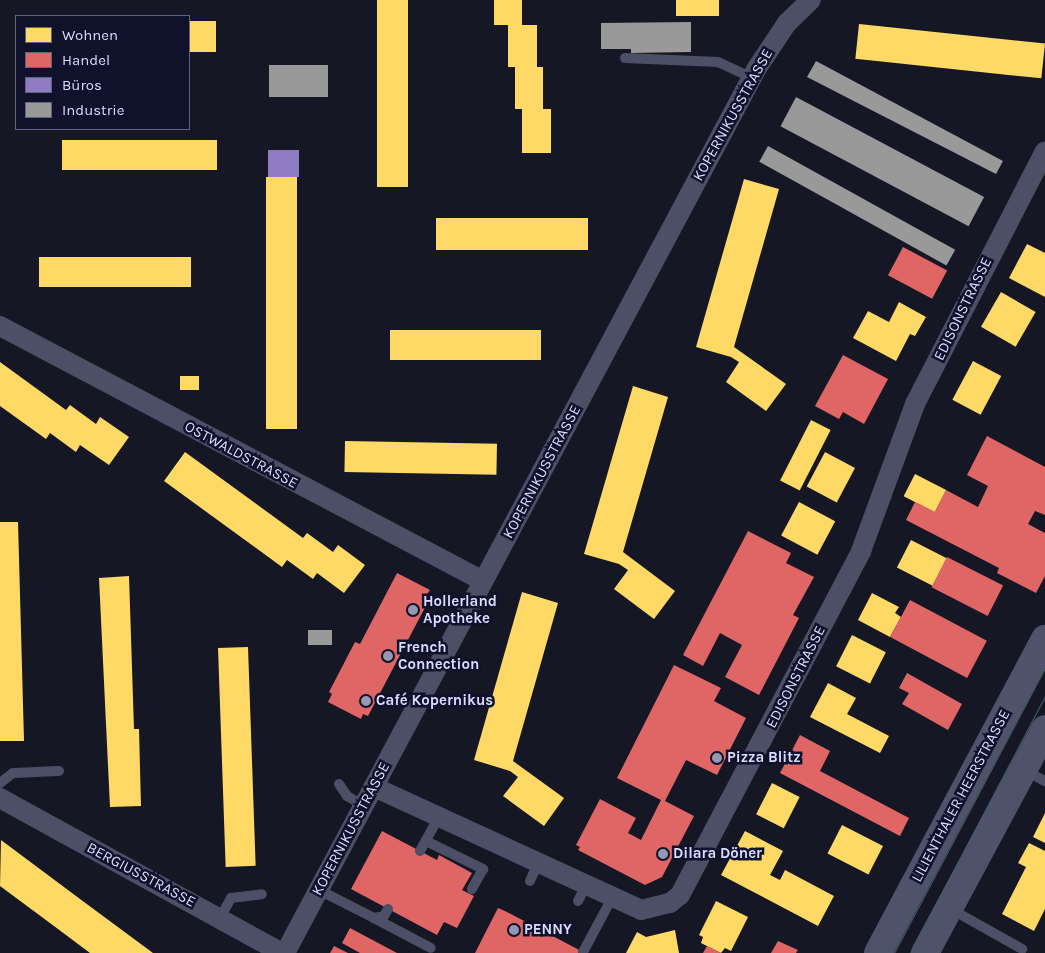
<!DOCTYPE html>
<meta charset="utf-8">
<style>
body{margin:0}
#map{position:relative;width:1045px;height:953px;overflow:hidden;background:#161725;font-family:Karla,sans-serif}
div>[style]{position:absolute}
.homes>*{inset:0;background:#ffd966;transform-origin:0 0}
.shops>*{inset:0;background:#e06666;transform-origin:0 0}
.offices>*{inset:0;background:#8e7cc3;transform-origin:0 0}
.industry>*{inset:0;background:#999;transform-origin:0 0}
.lane>*{height:10px;margin:-5px;padding:0 5px;transform-origin:5px;border-radius:5px;background:#4c4f66}
.street>*{height:20px;margin:-10px;padding:0 10px;transform-origin:10px;border-radius:10px;background:#4c4f66}
.secondary>*{height:28px;margin:-14px;padding:0 14px;transform-origin:14px;border-radius:14px;background:#4f526b}
.tram>*{height:1px;margin:-0.5px;padding:0 0.5px;transform-origin:0.5px;border-radius:0.5px;background:#425d6a}
.dots>*{width:14px;height:14px;translate:-50% -50%;box-sizing:border-box;border:2px solid #10112b;border-radius:50%}
span{translate:-50% -50%;white-space:nowrap;text-align:center;line-height:1.15;-webkit-text-stroke:5px #10112b;paint-order:stroke}
.street-label{font-size:15px;color:#daddff}
.poi-label{font-size:15px;color:#daddff;font-weight:700}
.left{translate:0 -50%;text-align:left}
.legend{position:absolute;left:15px;top:15px;width:175px;height:115px;box-sizing:border-box;background:#10112b;border:1px solid #616380;margin:0;padding:6px 9px;list-style:none;font-size:15px;color:#daddff}
.legend li{display:flex;align-items:center;gap:10px;height:25px}
.legend b{width:25px;border:1px solid #616380}
</style>
<div id="map">
<div class="homes">
<div style="left:377px;top:0;width:31px;height:187px"></div>
<div style="clip-path:polygon(494px 0,522px 0,522px 25px,537px 25px,537px 67px,543px 67px,543px 109px,551px 109px,551px 153px,522px 153px,522px 109px,515px 109px,515px 67px,508px 67px,508px 25px,494px 25px)"></div>
<div style="left:676px;top:0;width:43px;height:16px"></div>
<div style="left:189px;top:21px;width:27px;height:31px"></div>
<div style="left:859px;top:24px;width:187px;height:35px;rotate:6deg"></div>
<div style="left:62px;top:140px;width:155px;height:30px"></div>
<div style="left:266px;top:177px;width:31px;height:252px"></div>
<div style="clip-path:polygon(744px 179px,779px 189px,734px 347px,786px 384px,766px 411px,726px 382px,739px 362px,731px 357px,696px 347px)"></div>
<div style="left:436px;top:218px;width:152px;height:32px"></div>
<div style="clip-path:polygon(1027px 244px,1045px 253px,1045px 297px,1009px 278px)"></div>
<div style="left:191px;top:257px;width:30px;height:152px;rotate:90deg"></div>
<div style="left:1001px;top:292px;width:40px;height:40px;rotate:30deg"></div>
<div style="clip-path:polygon(899px 302px,926px 317px,915px 336px,910px 334px,896px 361px,853px 338px,868px 311px,889px 322px)"></div>
<div style="left:390px;top:330px;width:151px;height:30px"></div>
<div style="left:973px;top:361px;width:32px;height:44px;rotate:28deg"></div>
<div style="clip-path:polygon(0 362px,66px 410px,70px 405px,96px 424px,100px 417px,129px 437px,109px 465px,80px 445px,76px 452px,50px 433px,46px 439px,0 406px)"></div>
<div style="left:199px;top:376px;width:14px;height:19px;rotate:90deg"></div>
<div style="clip-path:polygon(633px 386px,668px 397px,623px 552px,675px 591px,654px 619px,614px 589px,628px 570px,619px 564px,584px 554px)"></div>
<div style="left:811px;top:420px;width:22px;height:68px;rotate:27deg"></div>
<div style="left:345px;top:441px;width:152px;height:31px;rotate:1deg"></div>
<div style="clip-path:polygon(185px 452px,303px 538px,307px 533px,333px 552px,338px 545px,365px 565px,344px 593px,317px 573px,313px 579px,287px 560px,282px 567px,164px 481px)"></div>
<div style="left:825px;top:452px;width:34px;height:39px;rotate:28deg"></div>
<div style="left:915px;top:474px;width:35px;height:25px;rotate:27deg"></div>
<div style="left:799px;top:502px;width:41px;height:38px;rotate:28deg"></div>
<div style="clip-path:polygon(0 522px,18px 522px,24px 741px,0 741px)"></div>
<div style="left:911px;top:540px;width:40px;height:31px;rotate:27deg"></div>
<div style="clip-path:polygon(129px 576px,134px 729px,139px 729px,141px 806px,110px 807px,99px 578px)"></div>
<div style="clip-path:polygon(522px 592px,558px 603px,513px 761px,564px 798px,544px 826px,503px 796px,518px 777px,510px 771px,474px 760px)"></div>
<div style="clip-path:polygon(872px 593px,899px 607px,895px 613px,901px 617px,890px 637px,858px 620px)"></div>
<div style="left:852px;top:635px;width:38px;height:35px;rotate:27deg"></div>
<div style="left:248px;top:647px;width:219px;height:30px;rotate:88deg"></div>
<div style="clip-path:polygon(828px 683px,856px 698px,847px 714px,889px 736px,880px 753px,810px 717px)"></div>
<div style="left:772px;top:783px;width:31px;height:35px;rotate:27deg"></div>
<div style="clip-path:polygon(1045px 813px,1045px 843px,1033px 837px)"></div>
<div style="left:842px;top:825px;width:46px;height:32px;rotate:27deg"></div>
<div style="clip-path:polygon(745px 831px,783px 851px,770px 875px,780px 880px,785px 870px,834px 896px,818px 926px,721px 875px)"></div>
<div style="clip-path:polygon(1px 840px,80px 899px,153px 953px,90px 953px,58px 929px,0 886px)"></div>
<div style="clip-path:polygon(1029px 843px,1045px 851px,1045px 909px,1034px 931px,1002px 914px,1026px 867px,1018px 863px)"></div>
<div style="clip-path:polygon(716px 901px,748px 917px,731px 951px,725px 948px,721px 953px,701px 943px,703px 937px,699px 935px)"></div>
<div style="clip-path:polygon(675px 930px,679px 953px,626px 953px,637px 932px,646px 937px)"></div>
</div>
<div class="shops">
<div style="left:903px;top:247px;width:50px;height:32px;rotate:28deg"></div>
<div style="clip-path:polygon(843px 355px,888px 379px,864px 424px,843px 412px,839px 419px,815px 406px)"></div>
<div style="clip-path:polygon(987px 436px,1045px 467px,1045px 515px,1035px 511px,1028px 524px,1045px 533px,1045px 576px,1036px 593px,997px 573px,999px 568px,906px 520px,915px 502px,935px 512px,946px 490px,978px 507px,988px 486px,967px 475px)"></div>
<div style="clip-path:polygon(748px 531px,791px 553px,786px 563px,814px 577px,793px 615px,799px 618px,759px 695px,725px 677px,742px 645px,720px 633px,703px 666px,683px 655px)"></div>
<div style="left:947px;top:557px;width:63px;height:34px;rotate:27deg"></div>
<div style="clip-path:polygon(397px 573px,430px 590px,426px 596px,430px 598px,368px 716px,363px 714px,361px 719px,328px 702px,332px 694px,329px 692px,355px 642px,360px 644px)"></div>
<div style="left:910px;top:600px;width:87px;height:42px;rotate:28deg"></div>
<div style="clip-path:polygon(674px 665px,721px 688px,714px 701px,746px 718px,717px 775px,686px 760px,665px 801px,694px 816px,662px 877px,645px 885px,578px 850px,580px 847px,576px 845px,600px 799px,636px 818px,628px 833px,641px 840px,661px 800px,617px 778px)"></div>
<div style="clip-path:polygon(907px 673px,962px 704px,948px 730px,902px 704px,909px 693px,899px 688px)"></div>
<div style="clip-path:polygon(800px 735px,830px 751px,820px 771px,909px 818px,900px 836px,780px 773px)"></div>
<div style="clip-path:polygon(382px 831px,437px 860px,439px 855px,472px 873px,462px 890px,474px 896px,457px 928px,444px 922px,437px 935px,351px 889px)"></div>
<div style="clip-path:polygon(498px 908px,505px 911px,585px 953px,475px 953px)"></div>
<div style="clip-path:polygon(350px 928px,397px 953px,360px 953px,342px 943px)"></div>
<div style="clip-path:polygon(778px 941px,798px 950px,796px 953px,771px 953px)"></div>
<div style="clip-path:polygon(334px 946px,348px 953px,330px 953px)"></div>
<div style="clip-path:polygon(707px 946px,721px 953px,703px 953px)"></div>
</div>
<div class="offices">
<div style="left:268px;top:150px;width:31px;height:27px"></div>
</div>
<div class="industry">
<div style="clip-path:polygon(691px 22px,691px 52px,631px 53px,631px 49px,601px 49px,601px 23px)"></div>
<div style="clip-path:polygon(816px 61px,1003px 161px,996px 174px,807px 77px)"></div>
<div style="left:269px;top:65px;width:59px;height:32px"></div>
<div style="left:796px;top:97px;width:213px;height:33px;rotate:28deg"></div>
<div style="left:768px;top:146px;width:214px;height:18px;rotate:29deg"></div>
<div style="left:308px;top:630px;width:24px;height:15px"></div>
</div>
<div class="lane">
<div style="left:625px;top:58px;width:93px;rotate:2.5deg"></div>
<div style="left:718px;top:62px;width:38px;rotate:25deg"></div>
<div style="left:1024px;top:770px;width:24px;rotate:28deg"></div>
<div style="left:0;top:783px;width:16px;rotate:-38deg"></div>
<div style="left:13px;top:773px;width:46px;rotate:-2.5deg"></div>
<div style="left:339px;top:784px;width:14px;rotate:56deg"></div>
<div style="left:347px;top:796px;width:20px;rotate:30deg"></div>
<div style="left:426px;top:841px;width:64px;rotate:26.2deg"></div>
<div style="left:483px;top:869px;width:23px;rotate:119deg"></div>
<div style="left:420px;top:851px;width:39px;rotate:-61deg"></div>
<div style="left:530px;top:881px;width:20px;rotate:-66deg"></div>
<div style="left:319px;top:890px;width:62px;rotate:27deg"></div>
<div style="left:374px;top:918px;width:10px;rotate:-11deg"></div>
<div style="left:384px;top:916px;width:8px;rotate:-60deg"></div>
<div style="left:578px;top:901px;width:17px;rotate:-62deg"></div>
<div style="left:949px;top:908px;width:84px;rotate:29.3deg"></div>
<div style="left:220px;top:918px;width:23px;rotate:-61deg"></div>
<div style="left:231px;top:898px;width:31px;rotate:-7deg"></div>
<div style="left:374px;top:918px;width:64px;rotate:27.8deg"></div>
<div style="left:583px;top:952px;width:61px;rotate:-61.8deg"></div>
</div>
<div class="street">
<div style="left:0;top:326px;width:546px;rotate:27.83deg"></div>
<div style="left:374px;top:787px;width:294px;rotate:24.7deg"></div>
<div style="left:641px;top:910px;width:30px;rotate:-14deg"></div>
<div style="left:670px;top:903px;width:13px;rotate:-39deg"></div>
<div style="left:680px;top:895px;width:389px;rotate:-62.2deg"></div>
<div style="left:861px;top:551px;width:157px;rotate:-69.8deg"></div>
<div style="left:915px;top:404px;width:284px;rotate:-62.8deg"></div>
<div style="left:0;top:798px;width:322px;rotate:28.8deg"></div>
<div style="left:285px;top:953px;width:1003px;rotate:-61.93deg"></div>
<div style="left:757px;top:68px;width:54px;rotate:-56.3deg"></div>
<div style="left:787px;top:23px;width:33px;rotate:-44deg"></div>
</div>
<div class="secondary">
<div style="left:878px;top:953px;width:356px;rotate:-62deg"></div>
<div style="left:925px;top:953px;width:254px;rotate:-61.8deg"></div>
</div>
<div class="tram">
<div style="left:894px;top:953px;width:323px;rotate:-62.1deg"></div>
<div style="left:910px;top:953px;width:290px;rotate:-62.3deg"></div>
</div>
<div class="dots">
<div style="left:413px;top:610px;background:#9598b3"></div>
<div style="left:388px;top:656px;background:#9598b3"></div>
<div style="left:366px;top:701px;background:#9598b3"></div>
<div style="left:717px;top:758px;background:#9598b3"></div>
<div style="left:663px;top:854px;background:#9598b3"></div>
<div style="left:514px;top:930px;background:#9598b3"></div>
</div>
<div class="street-label">
<span style="left:733px;top:115px;rotate:-61deg">KOPERNIKUSSTRASSE</span>
<span style="left:963px;top:309px;rotate:-64deg">EDISONSTRASSE</span>
<span style="left:241px;top:455px;rotate:28deg">OSTWALDSTRASSE</span>
<span style="left:542px;top:472px;rotate:-62deg">KOPERNIKUSSTRASSE</span>
<span style="left:796px;top:677px;rotate:-63deg">EDISONSTRASSE</span>
<span style="left:961px;top:796px;rotate:-62deg">LILIENTHALER HEERSTRASSE</span>
<span style="left:351px;top:829px;rotate:-62deg">KOPERNIKUSSTRASSE</span>
<span style="left:141px;top:875px;rotate:28deg">BERGIUSSTRASSE</span>
</div>
<div class="poi-label">
<span class="left" style="left:423px;top:610px">Hollerland<br>Apotheke</span>
<span class="left" style="left:398px;top:656px">French<br>Connection</span>
<span class="left" style="left:376px;top:701px">Café Kopernikus</span>
<span class="left" style="left:727px;top:758px">Pizza Blitz</span>
<span class="left" style="left:673px;top:854px">Dilara Döner</span>
<span class="left" style="left:524px;top:930px">PENNY</span>
</div>
<ul class="legend">
<li><b style="height:14px;background:#ffd966"></b>Wohnen</li>
<li><b style="height:14px;background:#e06666"></b>Handel</li>
<li><b style="height:14px;background:#8e7cc3"></b>Büros</li>
<li><b style="height:14px;background:#999"></b>Industrie</li>
</ul>
</div>
